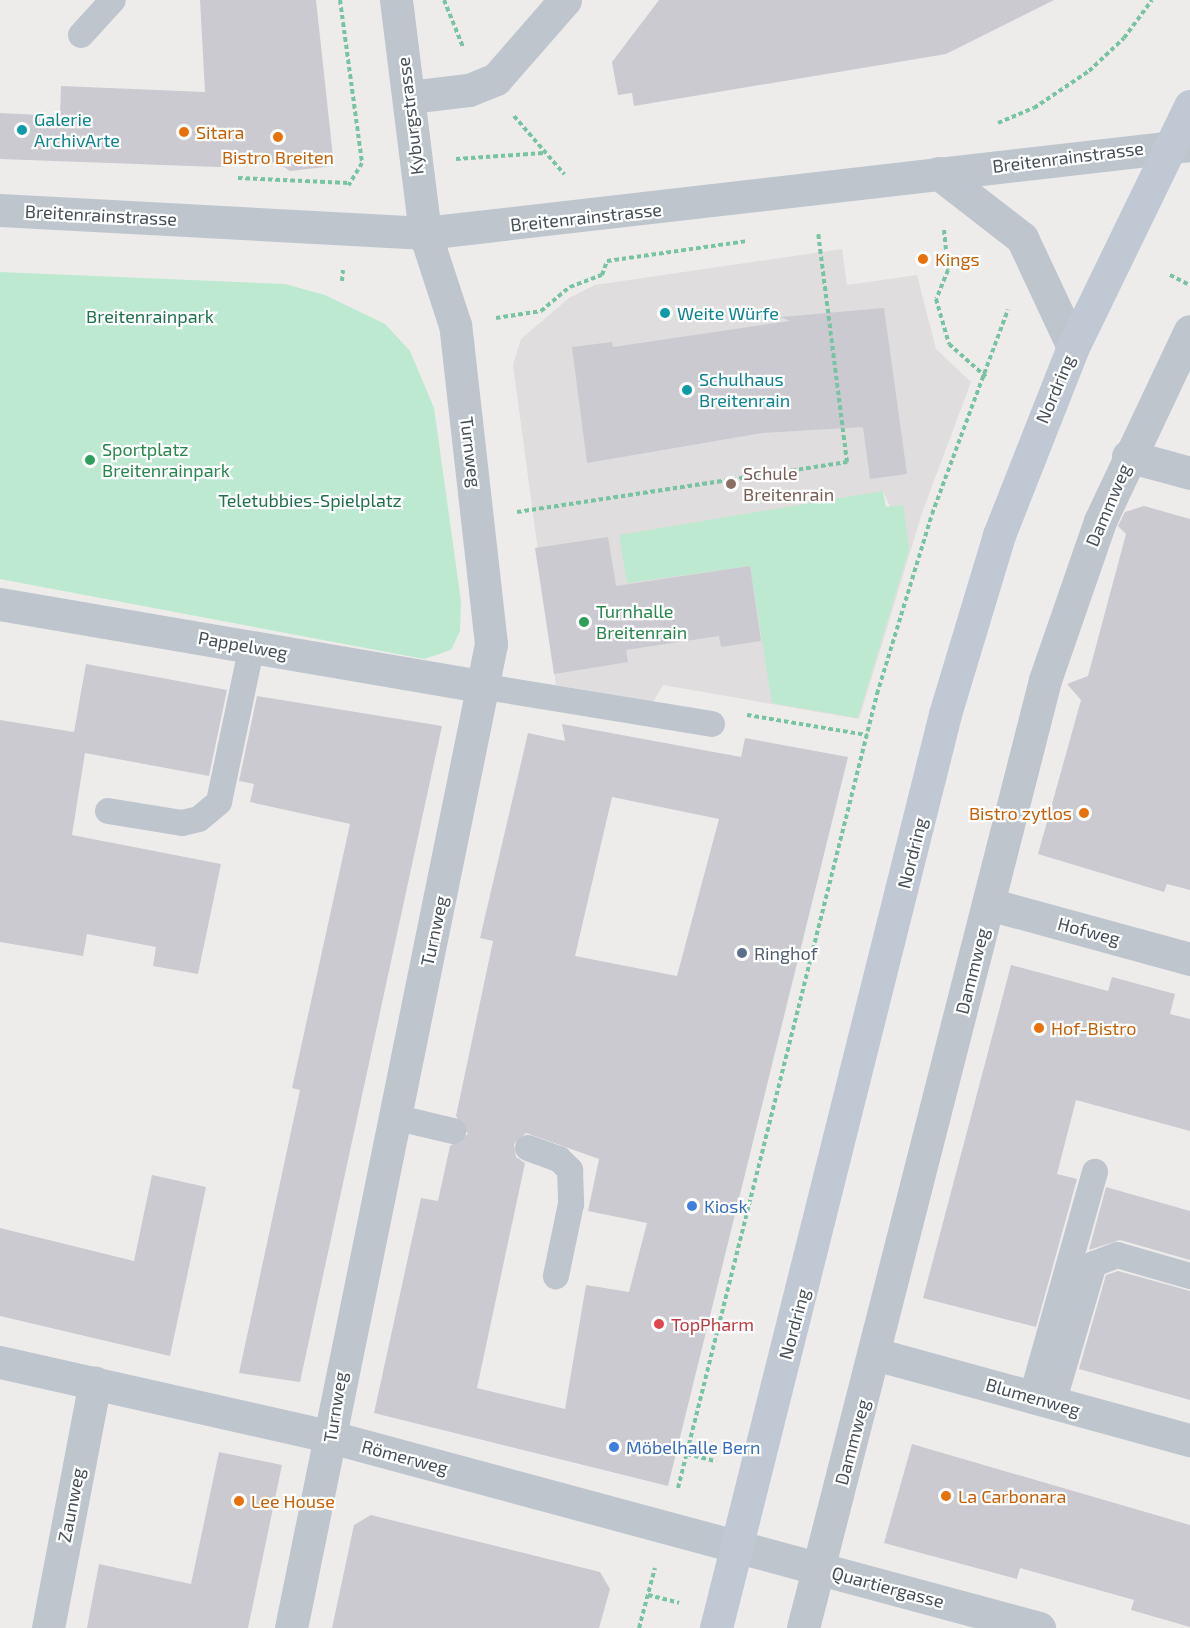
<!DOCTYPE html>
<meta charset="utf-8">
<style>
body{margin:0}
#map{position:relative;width:1190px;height:1628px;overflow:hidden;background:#eeeceb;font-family:"Exo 2",sans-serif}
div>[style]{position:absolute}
.education>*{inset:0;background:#dfdddd}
.green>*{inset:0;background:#bce9d0}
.building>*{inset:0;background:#cacad0}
.path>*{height:4px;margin-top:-2px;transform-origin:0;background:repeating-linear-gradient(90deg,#78c4a2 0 4.5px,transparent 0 7.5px)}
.lane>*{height:26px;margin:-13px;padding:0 13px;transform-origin:13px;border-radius:13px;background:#bec5cd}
.street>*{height:33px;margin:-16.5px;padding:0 16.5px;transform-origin:16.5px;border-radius:16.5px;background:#bec5cd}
.secondary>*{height:33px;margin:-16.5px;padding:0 16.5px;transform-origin:16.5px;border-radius:16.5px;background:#bfc8d3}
.dots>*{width:16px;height:16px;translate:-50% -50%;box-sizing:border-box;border:3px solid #fff;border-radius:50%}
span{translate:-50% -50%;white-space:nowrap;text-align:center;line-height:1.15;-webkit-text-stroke:4.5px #fff;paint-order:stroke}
.street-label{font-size:18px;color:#464e57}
.culture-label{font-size:18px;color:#0d838f}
.left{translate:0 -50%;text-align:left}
.food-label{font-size:18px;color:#c56008}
.right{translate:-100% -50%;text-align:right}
.park-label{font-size:18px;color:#1e714b}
.leisure-label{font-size:18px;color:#27864d}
.education-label{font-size:18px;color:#785e54}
.service-label{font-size:18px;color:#4e5e75}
.shop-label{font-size:18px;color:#366cbe}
.health-label{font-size:18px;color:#be3a42}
</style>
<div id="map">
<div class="education">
<div style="clip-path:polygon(evenodd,842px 249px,847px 285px,917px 275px,936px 349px,971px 382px,923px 510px,859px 719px,663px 685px,653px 702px,556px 685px,513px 365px,521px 339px,569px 298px,595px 285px,842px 249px,883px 491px,909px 549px,858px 718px,750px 566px,883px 491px)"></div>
</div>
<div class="green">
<div style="clip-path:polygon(0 272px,285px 284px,325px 295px,385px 324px,410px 351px,434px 408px,461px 601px,460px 631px,451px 650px,424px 659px,0 579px)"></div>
<div style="clip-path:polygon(883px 491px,886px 507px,903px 505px,909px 549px,858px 718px,772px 703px,750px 566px,627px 583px,619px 535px)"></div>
</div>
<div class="building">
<div style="clip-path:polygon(200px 0,316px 0,334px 166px,290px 171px,277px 162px,218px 167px,0 159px,0 113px,60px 116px,61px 86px,205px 92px)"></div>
<div style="clip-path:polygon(659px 0,1054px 0,946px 54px,634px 106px,632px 93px,618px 95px,612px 62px)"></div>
<div style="clip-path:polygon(884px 308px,907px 474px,870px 479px,863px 427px,762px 433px,587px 463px,572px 347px,612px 342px,613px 347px,790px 321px,781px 317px)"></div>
<div style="clip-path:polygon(1144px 506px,1190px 519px,1190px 890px,1167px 884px,1164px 892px,1038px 854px,1081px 700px,1067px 684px,1088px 676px,1126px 534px,1118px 526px,1125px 512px)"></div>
<div style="clip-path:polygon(608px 537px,616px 586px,750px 566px,761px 641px,721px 647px,719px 636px,626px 650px,628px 662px,554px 674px,535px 548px)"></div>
<div style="clip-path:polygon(86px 664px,227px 690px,209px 776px,85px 753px,72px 835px,221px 864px,198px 974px,153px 966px,156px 947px,87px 934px,83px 956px,0 942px,0 720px,74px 732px)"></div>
<div style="clip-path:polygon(257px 696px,442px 726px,300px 1382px,239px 1373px,300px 1090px,292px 1088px,350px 824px,250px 802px,254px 784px,239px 781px)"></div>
<div style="clip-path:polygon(evenodd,562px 724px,741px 757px,745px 738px,848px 757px,668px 1486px,374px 1413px,421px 1198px,438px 1201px,450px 1146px,468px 1134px,456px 1116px,493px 941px,480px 938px,528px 733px,565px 741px,562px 724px,612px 797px,719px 819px,677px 976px,575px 956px,612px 797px,562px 724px,526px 1133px,599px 1159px,588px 1211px,647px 1223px,629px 1292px,586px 1285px,565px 1409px,477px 1388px,525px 1163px,516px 1157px,514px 1144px,526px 1133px)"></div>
<div style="clip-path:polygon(1011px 965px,1108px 991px,1112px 977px,1175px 994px,1170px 1014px,1190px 1019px,1190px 1131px,1076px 1100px,1057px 1174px,1077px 1179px,1036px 1327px,923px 1298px)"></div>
<div style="clip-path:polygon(152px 1175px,206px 1187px,170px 1356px,0 1316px,0 1228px,134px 1261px)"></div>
<div style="clip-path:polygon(1106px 1187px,1190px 1211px,1190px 1260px,1120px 1240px,1089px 1250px)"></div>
<div style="clip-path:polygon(1118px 1271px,1190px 1291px,1190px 1400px,1079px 1369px,1106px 1275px)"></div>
<div style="clip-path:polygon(912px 1444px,1190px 1525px,1190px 1627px,1131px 1610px,1134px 1600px,1020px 1568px,1017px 1579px,884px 1543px)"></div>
<div style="clip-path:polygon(219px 1452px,282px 1465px,248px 1628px,87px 1628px,99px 1564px,191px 1584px)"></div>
<div style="clip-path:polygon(371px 1515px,600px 1572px,610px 1589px,599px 1628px,332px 1628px,354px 1525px)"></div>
</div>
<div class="path">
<div style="left:340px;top:0;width:164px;rotate:82.3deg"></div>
<div style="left:362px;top:163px;width:26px;rotate:121deg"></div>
<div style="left:444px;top:0;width:51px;rotate:68deg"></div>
<div style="left:514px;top:116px;width:77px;rotate:49.2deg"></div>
<div style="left:998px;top:123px;width:39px;rotate:-23deg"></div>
<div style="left:1034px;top:108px;width:66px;rotate:-33.9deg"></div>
<div style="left:1089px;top:71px;width:48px;rotate:-43.3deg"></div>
<div style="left:1124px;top:38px;width:47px;rotate:-53.6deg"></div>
<div style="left:456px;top:159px;width:88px;rotate:-3.9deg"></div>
<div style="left:238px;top:178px;width:111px;rotate:2.6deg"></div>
<div style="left:944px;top:230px;width:40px;rotate:84.3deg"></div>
<div style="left:948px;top:270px;width:31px;rotate:112deg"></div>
<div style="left:936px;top:299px;width:47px;rotate:73.9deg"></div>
<div style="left:949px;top:344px;width:50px;rotate:41.7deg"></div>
<div style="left:1170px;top:275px;width:22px;rotate:27deg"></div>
<div style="left:342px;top:281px;width:11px;rotate:-85deg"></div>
<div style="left:496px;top:318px;width:46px;rotate:-8.8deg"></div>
<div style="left:541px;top:311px;width:38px;rotate:-40deg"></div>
<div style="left:570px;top:287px;width:34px;rotate:-21deg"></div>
<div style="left:602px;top:275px;width:15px;rotate:-70deg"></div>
<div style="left:607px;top:261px;width:141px;rotate:-8.1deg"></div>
<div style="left:517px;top:512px;width:334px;rotate:-8.6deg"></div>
<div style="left:847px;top:462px;width:232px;rotate:-97.2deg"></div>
<div style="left:747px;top:715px;width:122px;rotate:9.5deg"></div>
<div style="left:687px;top:1454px;width:30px;rotate:14deg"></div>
<div style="left:678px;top:1488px;width:819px;rotate:-75.93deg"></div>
<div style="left:877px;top:694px;width:188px;rotate:-73deg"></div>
<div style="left:932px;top:514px;width:218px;rotate:-69.6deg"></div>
<div style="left:648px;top:1595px;width:32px;rotate:14deg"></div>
<div style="left:639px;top:1628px;width:62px;rotate:-75.1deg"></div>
</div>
<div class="lane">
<div style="left:81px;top:35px;width:47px;rotate:-47.6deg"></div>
<div style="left:486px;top:687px;width:229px;rotate:9.3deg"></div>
<div style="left:108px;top:811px;width:75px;rotate:9.2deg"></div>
<div style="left:182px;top:823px;width:17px;rotate:-13deg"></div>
<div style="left:199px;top:819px;width:26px;rotate:-40deg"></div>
<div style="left:219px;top:802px;width:159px;rotate:-78.1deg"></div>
<div style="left:394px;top:1117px;width:61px;rotate:13.3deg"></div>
<div style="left:528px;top:1148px;width:33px;rotate:20deg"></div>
<div style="left:559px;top:1159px;width:16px;rotate:45deg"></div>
<div style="left:570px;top:1170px;width:34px;rotate:88deg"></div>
<div style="left:571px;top:1204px;width:74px;rotate:101.8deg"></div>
<div style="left:1032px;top:1396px;width:233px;rotate:-74.3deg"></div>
<div style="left:1053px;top:1403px;width:145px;rotate:-73.6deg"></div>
<div style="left:1094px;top:1264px;width:25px;rotate:-21deg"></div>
<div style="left:1117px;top:1255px;width:76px;rotate:16deg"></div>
</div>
<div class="street">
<div style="left:409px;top:97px;width:60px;rotate:-6.7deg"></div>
<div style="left:469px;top:90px;width:29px;rotate:-22deg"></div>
<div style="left:496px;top:79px;width:105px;rotate:-48.9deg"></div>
<div style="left:938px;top:173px;width:106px;rotate:37.7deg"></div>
<div style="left:1022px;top:238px;width:120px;rotate:64.9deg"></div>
<div style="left:0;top:210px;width:426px;rotate:3.1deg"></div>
<div style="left:425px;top:233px;width:770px;rotate:-6.56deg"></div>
<div style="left:1128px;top:456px;width:64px;rotate:15.3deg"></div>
<div style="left:0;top:604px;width:493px;rotate:9.7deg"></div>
<div style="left:989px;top:904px;width:208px;rotate:15.3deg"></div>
<div style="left:875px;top:1354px;width:327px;rotate:15.3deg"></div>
<div style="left:0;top:1362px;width:324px;rotate:12.7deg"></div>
<div style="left:316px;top:1433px;width:749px;rotate:15.09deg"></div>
<div style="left:48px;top:1628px;width:250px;rotate:-79.2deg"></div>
<div style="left:291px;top:1628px;width:1004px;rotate:-78.51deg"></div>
<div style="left:491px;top:644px;width:321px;rotate:-96.4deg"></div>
<div style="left:455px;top:325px;width:97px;rotate:-108.1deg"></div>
<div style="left:425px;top:233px;width:235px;rotate:-97.1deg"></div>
<div style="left:803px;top:1628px;width:978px;rotate:-75.68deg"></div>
<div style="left:1045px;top:680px;width:168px;rotate:-70.9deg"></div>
<div style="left:1100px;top:521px;width:210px;rotate:-64.7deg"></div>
</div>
<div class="secondary">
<div style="left:716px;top:1628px;width:942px;rotate:-75.93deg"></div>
<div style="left:945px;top:714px;width:187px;rotate:-73.2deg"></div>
<div style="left:999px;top:535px;width:202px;rotate:-68.5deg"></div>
<div style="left:1073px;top:347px;width:268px;rotate:-64.1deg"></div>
</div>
<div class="dots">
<div style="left:22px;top:130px;background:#0f9aa8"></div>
<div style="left:184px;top:132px;background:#e8710a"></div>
<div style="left:278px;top:137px;background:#e8710a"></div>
<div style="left:923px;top:259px;background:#e8710a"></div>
<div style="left:665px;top:313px;background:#0f9aa8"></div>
<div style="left:687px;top:390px;background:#0f9aa8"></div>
<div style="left:90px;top:460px;background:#2e9e5b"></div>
<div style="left:731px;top:484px;background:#8d6e63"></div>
<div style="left:584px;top:622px;background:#2e9e5b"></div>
<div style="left:1084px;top:813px;background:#e8710a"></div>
<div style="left:742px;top:953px;background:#5c6f8a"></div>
<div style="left:1039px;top:1028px;background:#e8710a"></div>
<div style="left:692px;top:1206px;background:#3f7fe0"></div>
<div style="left:659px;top:1324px;background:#e0444e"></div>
<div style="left:614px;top:1447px;background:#3f7fe0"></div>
<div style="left:946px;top:1496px;background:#e8710a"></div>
<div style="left:239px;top:1501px;background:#e8710a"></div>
</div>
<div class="street-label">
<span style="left:410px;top:116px;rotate:-97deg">Kyburgstrasse</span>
<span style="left:1068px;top:157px;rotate:-7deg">Breitenrainstrasse</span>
<span style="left:101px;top:215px;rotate:3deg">Breitenrainstrasse</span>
<span style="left:586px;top:217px;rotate:-6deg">Breitenrainstrasse</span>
<span style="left:1055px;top:389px;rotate:-67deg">Nordring</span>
<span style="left:471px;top:452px;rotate:83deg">Turnweg</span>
<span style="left:1108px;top:505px;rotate:-67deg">Dammweg</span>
<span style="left:243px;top:645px;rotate:10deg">Pappelweg</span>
<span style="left:912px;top:853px;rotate:-76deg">Nordring</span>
<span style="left:434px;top:931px;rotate:-78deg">Turnweg</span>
<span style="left:1089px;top:931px;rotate:15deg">Hofweg</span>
<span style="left:972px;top:971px;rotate:-76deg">Dammweg</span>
<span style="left:794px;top:1324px;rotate:-75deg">Nordring</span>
<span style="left:1033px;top:1397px;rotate:16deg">Blumenweg</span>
<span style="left:335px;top:1407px;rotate:-81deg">Turnweg</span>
<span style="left:852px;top:1442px;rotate:-75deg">Dammweg</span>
<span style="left:405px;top:1457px;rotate:15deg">Römerweg</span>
<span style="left:71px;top:1505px;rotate:-79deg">Zaunweg</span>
<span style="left:888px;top:1587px;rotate:15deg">Quartiergasse</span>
</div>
<div class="culture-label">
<span class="left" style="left:34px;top:130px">Galerie<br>ArchivArte</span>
<span class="left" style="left:677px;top:313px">Weite Würfe</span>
<span class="left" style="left:699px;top:390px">Schulhaus<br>Breitenrain</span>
</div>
<div class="food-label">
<span class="left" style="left:196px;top:132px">Sitara</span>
<span style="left:278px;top:157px">Bistro Breiten</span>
<span class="left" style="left:935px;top:259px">Kings</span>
<span class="right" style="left:1072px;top:813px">Bistro zytlos</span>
<span class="left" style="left:1051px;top:1028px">Hof-Bistro</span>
<span class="left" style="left:958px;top:1496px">La Carbonara</span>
<span class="left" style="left:251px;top:1501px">Lee House</span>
</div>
<div class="park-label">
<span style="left:150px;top:316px">Breitenrainpark</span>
<span style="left:310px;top:500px">Teletubbies-Spielplatz</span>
</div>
<div class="leisure-label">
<span class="left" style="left:102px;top:460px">Sportplatz<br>Breitenrainpark</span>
<span class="left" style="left:596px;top:622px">Turnhalle<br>Breitenrain</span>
</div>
<div class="education-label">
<span class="left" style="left:743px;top:484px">Schule<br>Breitenrain</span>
</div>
<div class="service-label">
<span class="left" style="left:754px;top:953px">Ringhof</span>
</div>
<div class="shop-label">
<span class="left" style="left:704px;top:1206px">Kiosk</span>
<span class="left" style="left:626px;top:1447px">Möbelhalle Bern</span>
</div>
<div class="health-label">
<span class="left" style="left:671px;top:1324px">TopPharm</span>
</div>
</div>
